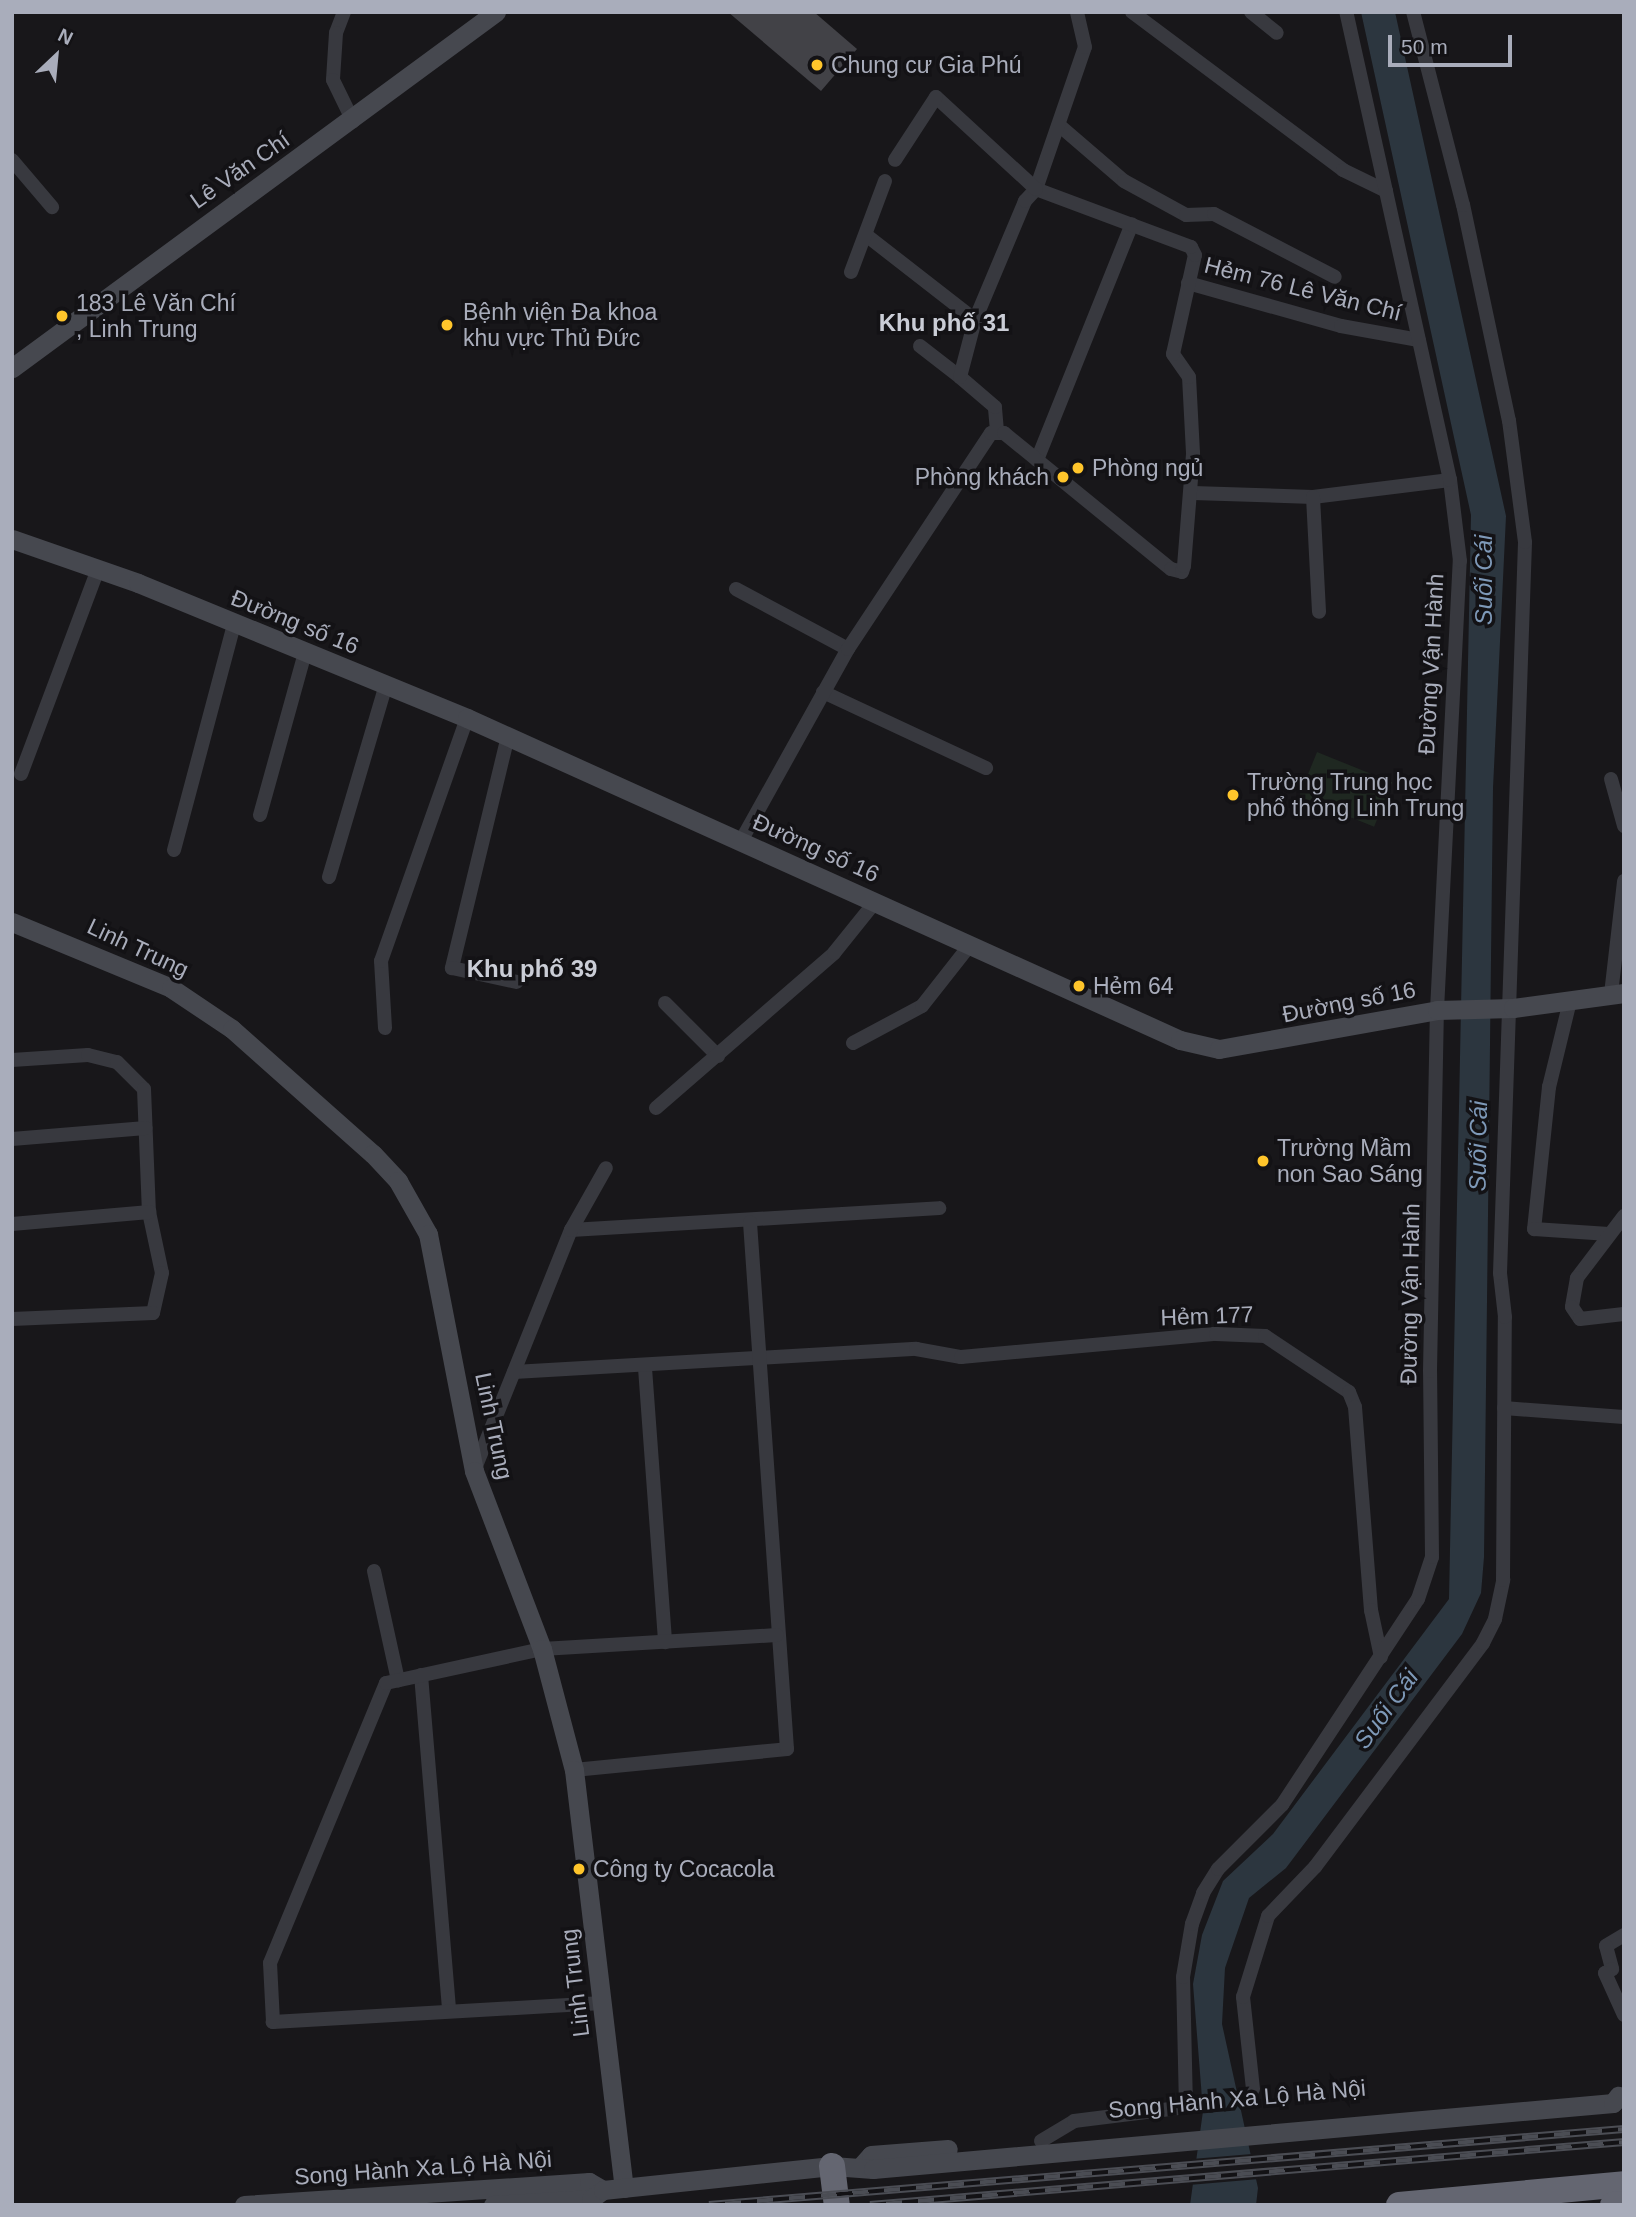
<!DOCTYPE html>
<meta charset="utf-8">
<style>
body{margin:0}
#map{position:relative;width:1636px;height:2217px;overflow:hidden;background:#18171a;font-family:Arial,sans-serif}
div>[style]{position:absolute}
.green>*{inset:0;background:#1f2821;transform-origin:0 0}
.water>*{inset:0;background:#2c363f}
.pier>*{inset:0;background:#18171a}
.building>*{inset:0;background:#424247}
.street>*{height:14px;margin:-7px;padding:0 7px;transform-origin:7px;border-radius:7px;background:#38393f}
.secondary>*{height:19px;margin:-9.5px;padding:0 9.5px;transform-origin:9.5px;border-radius:9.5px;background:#46484f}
.highway>*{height:26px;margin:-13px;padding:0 13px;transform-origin:13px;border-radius:13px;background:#646671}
.rail>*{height:8px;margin-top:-4px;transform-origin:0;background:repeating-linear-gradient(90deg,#131215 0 16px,#4b4d54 0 32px);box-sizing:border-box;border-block:2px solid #4b4d54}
.dots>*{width:19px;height:19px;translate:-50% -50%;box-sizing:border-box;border:4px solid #131215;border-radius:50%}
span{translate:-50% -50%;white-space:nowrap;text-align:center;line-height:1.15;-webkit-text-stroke:7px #131215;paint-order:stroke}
.poi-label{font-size:23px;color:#a9adbb}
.left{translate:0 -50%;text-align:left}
.right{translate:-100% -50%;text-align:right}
.street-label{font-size:23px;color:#a9adbb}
.neighbourhood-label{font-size:24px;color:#cacdd6;font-weight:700}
.water-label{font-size:24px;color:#7e99b8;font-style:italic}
.frame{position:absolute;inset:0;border:14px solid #a9adbb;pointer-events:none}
.north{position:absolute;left:21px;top:21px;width:70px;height:70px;-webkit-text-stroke:5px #131215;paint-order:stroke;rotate:26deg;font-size:19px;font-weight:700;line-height:28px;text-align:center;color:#a9adbb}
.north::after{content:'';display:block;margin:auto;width:24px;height:32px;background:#a9adbb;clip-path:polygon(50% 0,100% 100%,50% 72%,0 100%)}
.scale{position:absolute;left:1388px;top:35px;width:124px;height:32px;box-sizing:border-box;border:4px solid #a9adbb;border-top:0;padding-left:9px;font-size:21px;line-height:24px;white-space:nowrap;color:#a9adbb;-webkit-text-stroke:5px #131215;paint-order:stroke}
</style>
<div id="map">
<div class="green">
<div style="left:1317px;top:752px;width:81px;height:48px;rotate:22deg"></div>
</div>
<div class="water">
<div style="clip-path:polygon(1361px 12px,1395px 12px,1506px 516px,1493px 788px,1484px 1557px,1481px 1593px,1462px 1634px,1286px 1868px,1249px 1898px,1225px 1968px,1222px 2024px,1258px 2188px,1256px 2205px,1190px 2205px,1203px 2111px,1193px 1984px,1202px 1935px,1223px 1881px,1273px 1834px,1449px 1599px,1471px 515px)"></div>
</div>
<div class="pier">
<div style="clip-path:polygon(1252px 2154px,1259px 2179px,1189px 2185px,1192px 2159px)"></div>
</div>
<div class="building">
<div style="clip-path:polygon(728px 12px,814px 12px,857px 49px,821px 91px)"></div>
</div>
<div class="street">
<div style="left:344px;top:12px;width:22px;rotate:111deg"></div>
<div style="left:336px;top:33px;width:47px;rotate:93.7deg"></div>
<div style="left:333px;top:80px;width:46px;rotate:64deg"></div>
<div style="left:1132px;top:12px;width:264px;rotate:36.8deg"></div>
<div style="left:1343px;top:170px;width:48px;rotate:26deg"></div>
<div style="left:1251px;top:12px;width:33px;rotate:39deg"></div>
<div style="left:1060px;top:126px;width:84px;rotate:40.7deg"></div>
<div style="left:1124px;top:181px;width:71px;rotate:28.7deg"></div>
<div style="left:1186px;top:215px;width:28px;rotate:-2deg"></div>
<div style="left:1214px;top:214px;width:136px;rotate:27.5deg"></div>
<div style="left:12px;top:160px;width:62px;rotate:49.6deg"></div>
<div style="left:1036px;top:189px;width:150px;rotate:-71deg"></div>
<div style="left:1085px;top:47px;width:36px;rotate:-103deg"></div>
<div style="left:866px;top:235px;width:138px;rotate:37.9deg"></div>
<div style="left:851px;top:272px;width:97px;rotate:-69.5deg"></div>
<div style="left:1188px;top:283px;width:159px;rotate:15.7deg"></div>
<div style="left:1341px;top:326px;width:79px;rotate:10.2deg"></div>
<div style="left:920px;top:346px;width:51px;rotate:37.8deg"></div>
<div style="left:997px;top:431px;width:24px;rotate:-95deg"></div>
<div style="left:995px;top:407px;width:46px;rotate:-139.4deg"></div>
<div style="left:960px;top:377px;width:59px;rotate:-75.3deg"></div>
<div style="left:975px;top:320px;width:129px;rotate:-67.2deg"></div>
<div style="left:1025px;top:201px;width:16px;rotate:-47deg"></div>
<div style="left:1037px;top:460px;width:254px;rotate:-68.1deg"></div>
<div style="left:1193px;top:493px;width:120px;rotate:1.9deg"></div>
<div style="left:1313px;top:497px;width:138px;rotate:-7.1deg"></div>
<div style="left:1313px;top:497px;width:115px;rotate:87deg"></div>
<div style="left:736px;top:589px;width:127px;rotate:28.2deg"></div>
<div style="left:823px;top:692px;width:180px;rotate:25deg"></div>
<div style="left:508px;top:736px;width:239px;rotate:103.6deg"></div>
<div style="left:452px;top:968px;width:66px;rotate:12.2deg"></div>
<div style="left:21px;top:774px;width:219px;rotate:-69.4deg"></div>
<div style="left:1611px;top:779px;width:49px;rotate:74.5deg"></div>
<div style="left:260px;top:815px;width:168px;rotate:-74.5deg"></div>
<div style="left:741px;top:841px;width:220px;rotate:-60.9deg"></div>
<div style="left:848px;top:649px;width:259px;rotate:-56.5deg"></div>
<div style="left:991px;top:433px;width:13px"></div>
<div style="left:1004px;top:433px;width:215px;rotate:39.2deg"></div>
<div style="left:1171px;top:569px;width:11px;rotate:15deg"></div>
<div style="left:1182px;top:572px;width:6px;rotate:-72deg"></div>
<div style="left:1184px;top:566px;width:113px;rotate:-85.4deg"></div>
<div style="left:1193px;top:453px;width:76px;rotate:-93deg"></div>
<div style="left:1189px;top:377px;width:28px;rotate:-125deg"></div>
<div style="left:1173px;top:354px;width:101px;rotate:-77.5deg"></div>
<div style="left:1195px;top:255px;width:9px;rotate:-117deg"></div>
<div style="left:1191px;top:247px;width:165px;rotate:-159.5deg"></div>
<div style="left:1036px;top:189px;width:136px;rotate:-137.4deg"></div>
<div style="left:936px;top:97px;width:75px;rotate:123.1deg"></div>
<div style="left:174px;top:850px;width:234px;rotate:-75.1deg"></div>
<div style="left:329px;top:877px;width:200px;rotate:-73.5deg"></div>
<div style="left:1611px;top:994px;width:114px;rotate:-83.4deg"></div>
<div style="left:1570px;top:1001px;width:89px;rotate:103.7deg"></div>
<div style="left:1549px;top:1087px;width:143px;rotate:96deg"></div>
<div style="left:1534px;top:1229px;width:75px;rotate:3.8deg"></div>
<div style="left:665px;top:1003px;width:75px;rotate:45deg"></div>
<div style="left:385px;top:1028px;width:67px;rotate:-93.4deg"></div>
<div style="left:381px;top:961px;width:258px;rotate:-70.5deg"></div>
<div style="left:853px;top:1043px;width:78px;rotate:-28.2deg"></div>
<div style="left:922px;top:1006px;width:78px;rotate:-51.8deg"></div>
<div style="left:12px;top:1060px;width:76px;rotate:-3.8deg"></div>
<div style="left:88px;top:1055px;width:30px;rotate:14deg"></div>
<div style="left:117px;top:1062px;width:38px;rotate:45deg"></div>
<div style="left:144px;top:1089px;width:123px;rotate:87.7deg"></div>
<div style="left:149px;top:1212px;width:62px;rotate:78deg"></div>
<div style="left:162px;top:1273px;width:41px;rotate:102.7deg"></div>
<div style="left:153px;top:1313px;width:141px;rotate:177.6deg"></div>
<div style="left:656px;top:1108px;width:236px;rotate:-41deg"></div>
<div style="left:834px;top:953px;width:65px;rotate:-51.2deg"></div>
<div style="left:12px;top:1139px;width:134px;rotate:-4.7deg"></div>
<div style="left:1624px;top:1216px;width:78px;rotate:127.2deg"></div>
<div style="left:1577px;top:1278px;width:29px;rotate:100deg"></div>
<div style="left:1572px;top:1307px;width:14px;rotate:56deg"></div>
<div style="left:1580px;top:1319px;width:44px;rotate:-6.5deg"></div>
<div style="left:12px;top:1224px;width:138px;rotate:-5deg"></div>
<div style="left:571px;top:1230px;width:369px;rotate:-3.4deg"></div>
<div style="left:645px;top:1368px;width:275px;rotate:85.8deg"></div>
<div style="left:514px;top:1372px;width:403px;rotate:-3.3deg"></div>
<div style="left:916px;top:1349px;width:46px;rotate:10.1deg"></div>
<div style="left:961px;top:1357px;width:256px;rotate:-5.2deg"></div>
<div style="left:1216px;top:1334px;width:49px;rotate:2.3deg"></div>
<div style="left:1265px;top:1336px;width:101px;rotate:33.7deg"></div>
<div style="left:1349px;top:1392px;width:16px;rotate:68deg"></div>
<div style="left:1355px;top:1407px;width:204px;rotate:85.5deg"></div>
<div style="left:1371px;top:1610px;width:48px;rotate:78deg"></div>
<div style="left:1504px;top:1408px;width:120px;rotate:4.3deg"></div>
<div style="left:474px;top:1471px;width:260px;rotate:-68.1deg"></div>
<div style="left:571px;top:1230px;width:71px;rotate:-60.6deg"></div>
<div style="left:374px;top:1571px;width:112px;rotate:77.6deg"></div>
<div style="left:421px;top:1675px;width:336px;rotate:85.2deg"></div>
<div style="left:574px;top:1770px;width:214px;rotate:-5.6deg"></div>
<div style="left:787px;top:1749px;width:528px;rotate:-94.02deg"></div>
<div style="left:1624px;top:1935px;width:21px;rotate:149deg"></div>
<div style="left:1606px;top:1946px;width:24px;rotate:75deg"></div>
<div style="left:1612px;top:1969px;width:8px;rotate:150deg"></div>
<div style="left:1605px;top:1973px;width:46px;rotate:65.7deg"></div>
<div style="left:602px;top:2003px;width:330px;rotate:176.7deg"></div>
<div style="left:273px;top:2022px;width:59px;rotate:-92.9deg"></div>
<div style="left:270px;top:1963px;width:303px;rotate:-67.5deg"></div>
<div style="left:386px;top:1683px;width:160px;rotate:-12.3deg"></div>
<div style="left:542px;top:1649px;width:235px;rotate:-3.4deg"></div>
<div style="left:1253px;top:2089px;width:93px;rotate:-96.2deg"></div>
<div style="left:1243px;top:1997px;width:85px;rotate:-72.8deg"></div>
<div style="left:1268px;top:1916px;width:68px;rotate:-46.2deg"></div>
<div style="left:1315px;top:1867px;width:280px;rotate:-53.1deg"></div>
<div style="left:1483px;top:1643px;width:27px;rotate:-63deg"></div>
<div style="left:1495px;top:1619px;width:40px;rotate:-78deg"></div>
<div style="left:1503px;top:1580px;width:263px;rotate:-89.6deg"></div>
<div style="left:1505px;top:1317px;width:44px;rotate:-96.5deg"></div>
<div style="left:1500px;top:1273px;width:731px;rotate:-88.04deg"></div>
<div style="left:1525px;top:542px;width:122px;rotate:-97.5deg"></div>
<div style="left:1509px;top:421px;width:221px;rotate:-102deg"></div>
<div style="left:1463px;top:205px;width:199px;rotate:-104.5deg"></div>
<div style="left:1041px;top:2141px;width:39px;rotate:-31deg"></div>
<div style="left:1074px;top:2121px;width:113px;rotate:-7.1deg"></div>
<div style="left:1186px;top:2107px;width:130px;rotate:-91.3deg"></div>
<div style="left:1183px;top:1977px;width:54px;rotate:-80.4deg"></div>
<div style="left:1192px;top:1924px;width:33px;rotate:-70deg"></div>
<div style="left:1203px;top:1893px;width:28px;rotate:-58deg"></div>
<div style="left:1218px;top:1869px;width:91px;rotate:-45deg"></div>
<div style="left:1282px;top:1805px;width:247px;rotate:-56.6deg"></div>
<div style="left:1418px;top:1599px;width:44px;rotate:-71.6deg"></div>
<div style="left:1432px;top:1557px;width:186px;rotate:-90.6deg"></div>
<div style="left:1430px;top:1371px;width:361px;rotate:-88.9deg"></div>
<div style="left:1437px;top:1010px;width:450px;rotate:-87.1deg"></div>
<div style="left:1460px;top:561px;width:82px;rotate:-97deg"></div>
<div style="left:1450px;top:480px;width:479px;rotate:-102.5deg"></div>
</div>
<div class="secondary">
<div style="left:12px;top:368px;width:601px;rotate:-36.34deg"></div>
<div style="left:12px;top:539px;width:133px;rotate:19.2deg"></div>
<div style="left:138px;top:583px;width:356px;rotate:22.3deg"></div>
<div style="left:467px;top:718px;width:782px;rotate:24.3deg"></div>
<div style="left:1180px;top:1040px;width:40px;rotate:13deg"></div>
<div style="left:1219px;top:1049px;width:221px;rotate:-10.1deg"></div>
<div style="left:1437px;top:1010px;width:76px;rotate:-1.5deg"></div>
<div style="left:1513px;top:1008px;width:112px;rotate:-7.7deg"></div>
<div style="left:12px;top:922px;width:172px;rotate:22.5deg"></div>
<div style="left:171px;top:988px;width:73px;rotate:33.9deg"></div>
<div style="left:232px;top:1029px;width:188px;rotate:41.6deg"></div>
<div style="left:373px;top:1154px;width:37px;rotate:47deg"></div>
<div style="left:398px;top:1181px;width:61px;rotate:60.5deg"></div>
<div style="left:428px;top:1234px;width:241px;rotate:79deg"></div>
<div style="left:474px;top:1471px;width:191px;rotate:69.1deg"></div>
<div style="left:542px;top:1649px;width:125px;rotate:75.2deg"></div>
<div style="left:574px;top:1770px;width:421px;rotate:83.2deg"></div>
<div style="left:862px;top:2165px;width:13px;rotate:-48deg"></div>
<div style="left:871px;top:2155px;width:77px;rotate:-4.5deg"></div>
<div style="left:244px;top:2205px;width:346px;rotate:-3.8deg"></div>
<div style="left:589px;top:2182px;width:16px;rotate:30deg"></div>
<div style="left:493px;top:2205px;width:98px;rotate:-3.5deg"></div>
<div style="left:591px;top:2199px;width:15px;rotate:-37deg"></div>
<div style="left:603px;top:2190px;width:230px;rotate:-6deg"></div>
<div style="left:832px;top:2166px;width:41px;rotate:4.2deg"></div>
<div style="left:873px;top:2169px;width:743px;rotate:-5.1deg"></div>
<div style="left:1613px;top:2103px;width:9px;rotate:-54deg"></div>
</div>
<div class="highway">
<div style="left:832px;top:2166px;width:39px;rotate:83deg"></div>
<div style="left:1399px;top:2205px;width:226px;rotate:-5.3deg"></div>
<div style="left:1613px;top:2205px;width:11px;rotate:-5deg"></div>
</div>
<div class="rail">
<div style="left:709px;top:2205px;width:918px;rotate:-4.75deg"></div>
<div style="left:870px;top:2205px;width:757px;rotate:-4.78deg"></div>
</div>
<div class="dots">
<div style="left:817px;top:65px;background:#ffc52b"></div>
<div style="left:62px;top:316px;background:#ffc52b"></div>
<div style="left:447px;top:325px;background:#ffc52b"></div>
<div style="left:1078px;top:468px;background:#ffc52b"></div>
<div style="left:1063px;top:477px;background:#ffc52b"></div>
<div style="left:1233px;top:795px;background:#ffc52b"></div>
<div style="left:1079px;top:986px;background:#ffc52b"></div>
<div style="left:1263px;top:1161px;background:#ffc52b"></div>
<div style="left:579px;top:1869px;background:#ffc52b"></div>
</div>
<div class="poi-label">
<span class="left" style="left:831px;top:65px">Chung cư Gia Phú</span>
<span class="left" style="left:76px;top:316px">183 Lê Văn Chí<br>, Linh Trung</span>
<span class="left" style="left:463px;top:325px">Bệnh viện Đa khoa<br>khu vực Thủ Đức</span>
<span class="left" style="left:1092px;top:468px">Phòng ngủ</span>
<span class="right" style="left:1049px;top:477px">Phòng khách</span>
<span class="left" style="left:1247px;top:795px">Trường Trung học<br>phổ thông Linh Trung</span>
<span class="left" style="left:1093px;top:986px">Hẻm 64</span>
<span class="left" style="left:1277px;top:1161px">Trường Mầm<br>non Sao Sáng</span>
<span class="left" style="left:593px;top:1869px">Công ty Cocacola</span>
</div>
<div class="street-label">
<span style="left:240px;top:170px;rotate:-35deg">Lê Văn Chí</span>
<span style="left:1303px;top:289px;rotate:14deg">Hẻm 76 Lê Văn Chí</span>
<span style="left:295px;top:622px;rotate:22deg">Đường số 16</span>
<span style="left:1431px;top:664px;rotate:-87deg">Đường Vận Hành</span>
<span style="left:816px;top:848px;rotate:24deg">Đường số 16</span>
<span style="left:138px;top:948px;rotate:25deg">Linh Trung</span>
<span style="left:1349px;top:1002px;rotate:-11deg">Đường số 16</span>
<span style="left:1410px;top:1294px;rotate:-89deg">Đường Vận Hành</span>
<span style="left:1207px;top:1316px;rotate:-2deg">Hẻm 177</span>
<span style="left:494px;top:1426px;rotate:78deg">Linh Trung</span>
<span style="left:575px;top:1983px;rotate:-97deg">Linh Trung</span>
<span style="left:1237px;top:2099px;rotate:-5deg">Song Hành Xa Lộ Hà Nội</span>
<span style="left:423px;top:2168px;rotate:-4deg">Song Hành Xa Lộ Hà Nội</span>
</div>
<div class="neighbourhood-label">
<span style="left:944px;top:323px">Khu phố 31</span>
<span style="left:532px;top:969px">Khu phố 39</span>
</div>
<div class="water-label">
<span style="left:1484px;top:580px;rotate:-90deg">Suối Cái</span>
<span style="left:1478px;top:1146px;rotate:-89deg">Suối Cái</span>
<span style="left:1386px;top:1709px;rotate:-54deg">Suối Cái</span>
</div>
<div class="frame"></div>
<div class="north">N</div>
<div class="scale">50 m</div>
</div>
